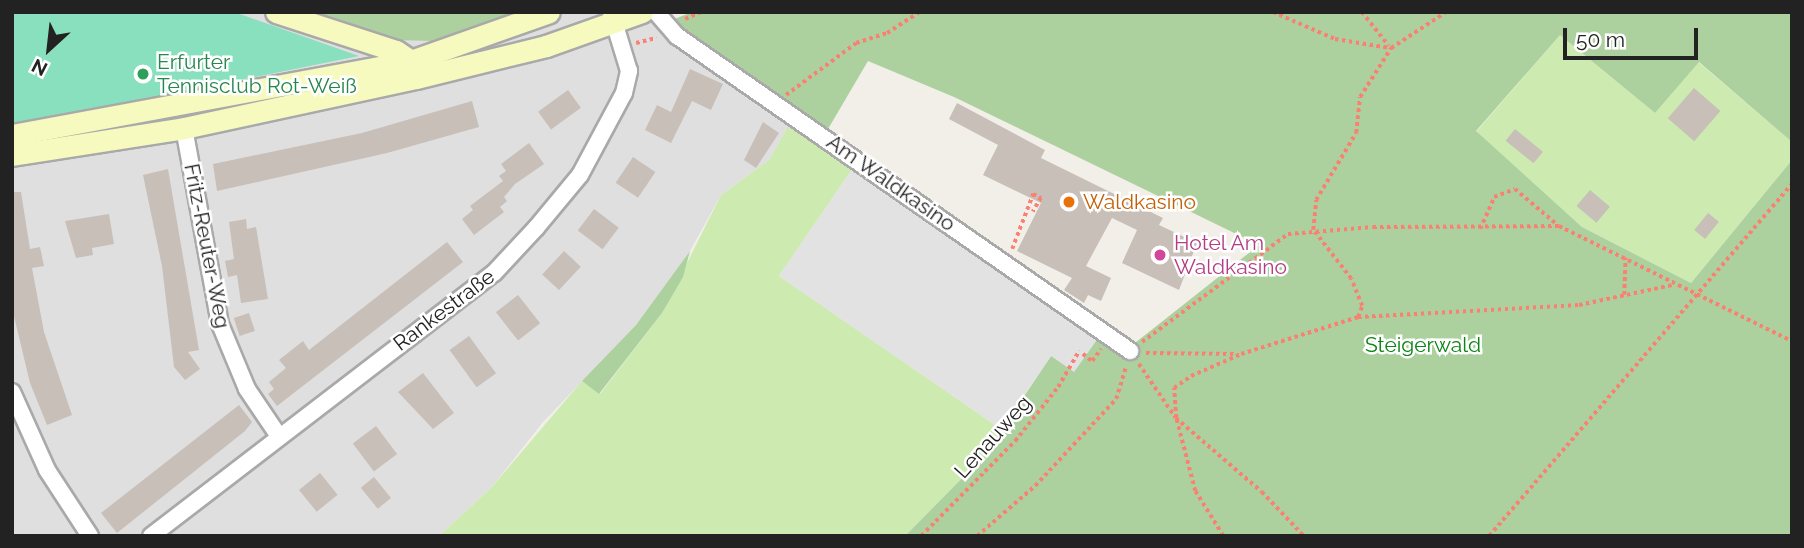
<!DOCTYPE html>
<meta charset="utf-8">
<style>
body{margin:0}
#map{position:relative;width:1804px;height:548px;overflow:hidden;background:#f2efe9;font-family:Raleway,sans-serif}
div>[style]{position:absolute}
.residential>*{inset:0;background:#e0dfdf}
.grass>*{inset:0;background:#cdebb0}
.forest>*{inset:0;background:#add19e}
.pitch>*{inset:0;background:#88e0be}
.parking>*{inset:0;background:#e2e2e2}
.building>*{inset:0;background:#c7bfb8;transform-origin:0 0}
.path>*{height:3.5px;margin-top:-1.75px;transform-origin:0;background:repeating-linear-gradient(90deg,#fa8072 0 3.5px,transparent 0 7px)}
.roads{filter:drop-shadow(2px 0 #a9a9a9) drop-shadow(-2px 0 #a9a9a9) drop-shadow(0 2px #a9a9a9) drop-shadow(0 -2px #a9a9a9)}
.street>*{height:16px;margin:-8px;padding:0 8px;transform-origin:8px;border-radius:8px;background:#fff}
.secondary>*{height:21px;margin:-10.5px;padding:0 10.5px;transform-origin:10.5px;border-radius:10.5px;background:#f7fabf}
.dots>*{width:19px;height:19px;translate:-50% -50%;box-sizing:border-box;border:4px solid #fff;border-radius:50%}
span{translate:-50% -50%;white-space:nowrap;text-align:center;line-height:1.15;-webkit-text-stroke:5px #fff;paint-order:stroke}
.leisure-label{font-size:21px;color:#27864d}
.left{translate:0 -50%;text-align:left}
.street-label{font-size:21px;color:#222}
.food-label{font-size:21px;color:#c56008}
.hotel-label{font-size:21px;color:#b23c85}
.park-label{font-size:21px;color:#0c8416}
.frame{position:absolute;inset:0;border:14px solid #222;pointer-events:none}
.north{position:absolute;left:14px;top:14px;width:70px;height:70px;-webkit-text-stroke:5px #fff;paint-order:stroke;rotate:207deg;font-size:19px;font-weight:700;line-height:28px;text-align:center;color:#222}
.north::after{content:'';display:block;margin:auto;width:24px;height:32px;background:#222;clip-path:polygon(50% 0,100% 100%,50% 72%,0 100%)}
.scale{position:absolute;left:1563px;top:28px;width:135px;height:32px;box-sizing:border-box;border:4px solid #222;border-top:0;padding-left:9px;font-size:21px;line-height:24px;white-space:nowrap;color:#222;-webkit-text-stroke:5px #fff;paint-order:stroke}
</style>
<div id="map">
<div class="residential">
<div style="clip-path:polygon(12px 12px,668px 12px,672px 20px,799px 108px,769px 160px,721px 195px,690px 251px,636px 325px,543px 422px,491px 488px,439px 536px,12px 536px)"></div>
</div>
<div class="grass">
<div style="clip-path:polygon(1560px 35px,1655px 113px,1698px 62px,1792px 142px,1792px 160px,1691px 283px,1582px 227px,1476px 132px)"></div>
<div style="clip-path:polygon(789px 125px,853px 168px,779px 276px,1001px 429px,984px 456px,905px 536px,439px 536px,491px 488px,582px 381px,600px 394px,662px 313px,721px 195px,769px 160px)"></div>
</div>
<div class="forest">
<div style="clip-path:polygon(308px 12px,519px 12px,434px 41px,393px 40px)"></div>
<div style="clip-path:polygon(692px 12px,1792px 12px,1792px 142px,1699px 62px,1655px 113px,1560px 35px,1476px 131px,1582px 227px,1691px 283px,1792px 160px,1792px 536px,905px 536px,984px 456px,1051px 356px,1099px 337px,1121px 354px,1259px 245px,954px 97px,868px 61px,828px 129px,672px 20px)"></div>
<div style="clip-path:polygon(690px 251px,683px 277px,662px 313px,599px 394px,582px 381px,636px 325px)"></div>
</div>
<div class="pitch">
<div style="clip-path:polygon(12px 12px,234px 12px,359px 56px,12px 126px)"></div>
</div>
<div class="parking">
<div style="clip-path:polygon(853px 168px,1099px 337px,1074px 372px,1051px 356px,1001px 429px,779px 276px)"></div>
</div>
<div class="building">
<div style="clip-path:polygon(690px 69px,723px 84px,711px 110px,692px 101px,671px 143px,645px 130px,657px 105px,671px 112px)"></div>
<div style="left:1694px;top:88px;width:35px;height:40px;rotate:41deg"></div>
<div style="left:568px;top:90px;width:22px;height:37px;rotate:54deg"></div>
<div style="clip-path:polygon(472px 101px,479px 127px,387px 153px,217px 191px,213px 164px,362px 133px)"></div>
<div style="clip-path:polygon(957px 103px,1045px 150px,1041px 158px,1163px 218px,1159px 225px,1197px 243px,1179px 290px,1122px 263px,1137px 230px,1112px 218px,1086px 266px,1111px 278px,1101px 301px,1088px 295px,1084px 303px,1064px 290px,1072px 278px,1017px 251px,1041px 203px,983px 175px,998px 145px,949px 119px)"></div>
<div style="clip-path:polygon(763px 122px,779px 133px,756px 168px,744px 160px)"></div>
<div style="left:1515px;top:129px;width:36px;height:15px;rotate:39deg"></div>
<div style="clip-path:polygon(529px 143px,544px 164px,515px 184px,504px 197px,507px 201px,500px 207px,504px 212px,474px 235px,462px 219px,473px 210px,470px 206px,503px 181px,499px 176px,506px 171px,501px 164px)"></div>
<div style="left:633px;top:157px;width:27px;height:31px;rotate:34deg"></div>
<div style="clip-path:polygon(168px 169px,199px 350px,188px 352px,200px 369px,185px 380px,174px 367px,162px 266px,143px 175px)"></div>
<div style="left:1590px;top:190px;width:26px;height:21px;rotate:40deg"></div>
<div style="clip-path:polygon(12px 192px,21px 192px,30px 249px,40px 247px,44px 266px,32px 268px,44px 332px,72px 415px,47px 425px,30px 383px,12px 308px)"></div>
<div style="left:594px;top:209px;width:31px;height:27px;rotate:37deg"></div>
<div style="left:1708px;top:213px;width:14px;height:22px;rotate:39deg"></div>
<div style="clip-path:polygon(109px 214px,114px 244px,92px 248px,93px 255px,76px 258px,65px 221px)"></div>
<div style="clip-path:polygon(246px 219px,247px 229px,256px 227px,268px 299px,241px 303px,237px 275px,228px 277px,225px 261px,234px 259px,229px 222px)"></div>
<div style="clip-path:polygon(447px 242px,463px 262px,277px 406px,268px 394px,274px 389px,269px 382px,286px 368px,279px 360px,303px 341px,309px 350px)"></div>
<div style="left:564px;top:251px;width:23px;height:32px;rotate:43deg"></div>
<div style="left:518px;top:295px;width:36px;height:28px;rotate:52deg"></div>
<div style="left:249px;top:313px;width:19px;height:16px;rotate:72deg"></div>
<div style="left:469px;top:336px;width:46px;height:24px;rotate:54deg"></div>
<div style="clip-path:polygon(423px 373px,454px 413px,433px 429px,398px 392px)"></div>
<div style="clip-path:polygon(239px 405px,252px 422px,245px 431px,117px 533px,101px 513px)"></div>
<div style="left:376px;top:426px;width:35px;height:29px;rotate:53deg"></div>
<div style="left:320px;top:473px;width:28px;height:27px;rotate:51deg"></div>
<div style="left:374px;top:477px;width:27px;height:17px;rotate:51deg"></div>
</div>
<div class="path">
<div style="left:1273px;top:12px;width:68px;rotate:23.5deg"></div>
<div style="left:1335px;top:39px;width:56px;rotate:9.3deg"></div>
<div style="left:1362px;top:12px;width:43px;rotate:51.5deg"></div>
<div style="left:685px;top:19px;width:17px;rotate:-24deg"></div>
<div style="left:636px;top:43px;width:21px;rotate:-14deg"></div>
<div style="left:786px;top:95px;width:87px;rotate:-36.6deg"></div>
<div style="left:856px;top:43px;width:33px;rotate:-18deg"></div>
<div style="left:887px;top:33px;width:38px;rotate:-33deg"></div>
<div style="left:1480px;top:229px;width:35px;rotate:-66deg"></div>
<div style="left:1494px;top:197px;width:22px;rotate:-21deg"></div>
<div style="left:1515px;top:189px;width:57px;rotate:40.1deg"></div>
<div style="left:1012px;top:249px;width:59px;rotate:-69.1deg"></div>
<div style="left:1033px;top:194px;width:9px;rotate:27deg"></div>
<div style="left:1041px;top:198px;width:16px;rotate:120deg"></div>
<div style="left:1624px;top:295px;width:37px;rotate:-88deg"></div>
<div style="left:1358px;top:317px;width:12px;rotate:-70deg"></div>
<div style="left:1362px;top:306px;width:29px;rotate:-112deg"></div>
<div style="left:1351px;top:279px;width:62px;rotate:-127.8deg"></div>
<div style="left:1313px;top:230px;width:30px;rotate:-84deg"></div>
<div style="left:1316px;top:200px;width:78px;rotate:-59.2deg"></div>
<div style="left:1356px;top:133px;width:36px;rotate:-84deg"></div>
<div style="left:1360px;top:97px;width:58px;rotate:-57.7deg"></div>
<div style="left:1391px;top:48px;width:66px;rotate:-33.2deg"></div>
<div style="left:1142px;top:342px;width:182px;rotate:-36.5deg"></div>
<div style="left:1288px;top:234px;width:85px;rotate:-4.7deg"></div>
<div style="left:1373px;top:227px;width:186px;rotate:-0.3deg"></div>
<div style="left:1559px;top:226px;width:260px;rotate:26.3deg"></div>
<div style="left:1146px;top:353px;width:91px;rotate:0.6deg"></div>
<div style="left:1083px;top:354px;width:11px;rotate:38deg"></div>
<div style="left:1092px;top:361px;width:15px;rotate:-53deg"></div>
<div style="left:1139px;top:364px;width:65px;rotate:55.6deg"></div>
<div style="left:1176px;top:418px;width:113px;rotate:40.7deg"></div>
<div style="left:1262px;top:492px;width:61px;rotate:46.3deg"></div>
<div style="left:921px;top:536px;width:134px;rotate:-45.3deg"></div>
<div style="left:1015px;top:441px;width:69px;rotate:-51.5deg"></div>
<div style="left:1058px;top:387px;width:42px;rotate:-59.7deg"></div>
<div style="left:977px;top:536px;width:77px;rotate:-40.8deg"></div>
<div style="left:1035px;top:486px;width:119px;rotate:-47deg"></div>
<div style="left:1116px;top:399px;width:34px;rotate:-73deg"></div>
<div style="left:1223px;top:536px;width:53px;rotate:-121.9deg"></div>
<div style="left:1195px;top:491px;width:75px;rotate:-104.6deg"></div>
<div style="left:1176px;top:418px;width:30px;rotate:-94deg"></div>
<div style="left:1174px;top:388px;width:21px;rotate:-35deg"></div>
<div style="left:1191px;top:376px;width:55px;rotate:-23.7deg"></div>
<div style="left:1241px;top:354px;width:123px;rotate:-17.5deg"></div>
<div style="left:1358px;top:317px;width:221px;rotate:-3.1deg"></div>
<div style="left:1579px;top:305px;width:95px;rotate:-12.1deg"></div>
<div style="left:1489px;top:536px;width:464px;rotate:-49.3deg"></div>
</div>
<div class="roads">
<div class="street">
<div style="left:656px;top:12px;width:32px;rotate:49deg"></div>
<div style="left:677px;top:36px;width:552px;rotate:34.81deg"></div>
<div style="left:184px;top:128px;width:199px;rotate:79.6deg"></div>
<div style="left:220px;top:324px;width:70px;rotate:67.4deg"></div>
<div style="left:247px;top:389px;width:55px;rotate:56deg"></div>
<div style="left:12px;top:392px;width:85px;rotate:65.8deg"></div>
<div style="left:47px;top:470px;width:79px;rotate:56.9deg"></div>
<div style="left:151px;top:536px;width:432px;rotate:-37.5deg"></div>
<div style="left:494px;top:273px;width:62px;rotate:-47deg"></div>
<div style="left:536px;top:228px;width:69px;rotate:-50.3deg"></div>
<div style="left:580px;top:175px;width:93px;rotate:-61.8deg"></div>
<div style="left:624px;top:93px;width:23px;rotate:-77deg"></div>
<div style="left:629px;top:71px;width:62px;rotate:-107deg"></div>
</div>
<div class="secondary">
<div style="left:276px;top:12px;width:126px;rotate:18deg"></div>
<div style="left:396px;top:51px;width:18px;rotate:34deg"></div>
<div style="left:411px;top:61px;width:7px;rotate:74deg"></div>
<div style="left:12px;top:135px;width:406px;rotate:-10.5deg"></div>
<div style="left:411px;top:61px;width:146px;rotate:-19.5deg"></div>
<div style="left:12px;top:155px;width:174px;rotate:-8.9deg"></div>
<div style="left:184px;top:128px;width:237px;rotate:-12.2deg"></div>
<div style="left:416px;top:78px;width:134px;rotate:-13.8deg"></div>
<div style="left:546px;top:46px;width:102px;rotate:-19.5deg"></div>
</div>
</div>
<div class="dots">
<div style="left:143px;top:74px;background:#2e9e5b"></div>
<div style="left:1069px;top:202px;background:#e8710a"></div>
<div style="left:1160px;top:255px;background:#d1479c"></div>
</div>
<div class="leisure-label">
<span class="left" style="left:157px;top:74px">Erfurter<br>Tennisclub Rot-Weiß</span>
</div>
<div class="street-label">
<span style="left:891px;top:183px;rotate:35deg">Am Waldkasino</span>
<span style="left:207px;top:246px;rotate:79deg">Fritz-Reuter-Weg</span>
<span style="left:444px;top:310px;rotate:-37deg">Rankestraße</span>
<span style="left:993px;top:437px;rotate:-48deg">Lenauweg</span>
</div>
<div class="food-label">
<span class="left" style="left:1083px;top:202px">Waldkasino</span>
</div>
<div class="hotel-label">
<span class="left" style="left:1174px;top:255px">Hotel Am<br>Waldkasino</span>
</div>
<div class="park-label">
<span style="left:1423px;top:345px">Steigerwald</span>
</div>
<div class="frame"></div>
<div class="north">N</div>
<div class="scale">50 m</div>
</div>
